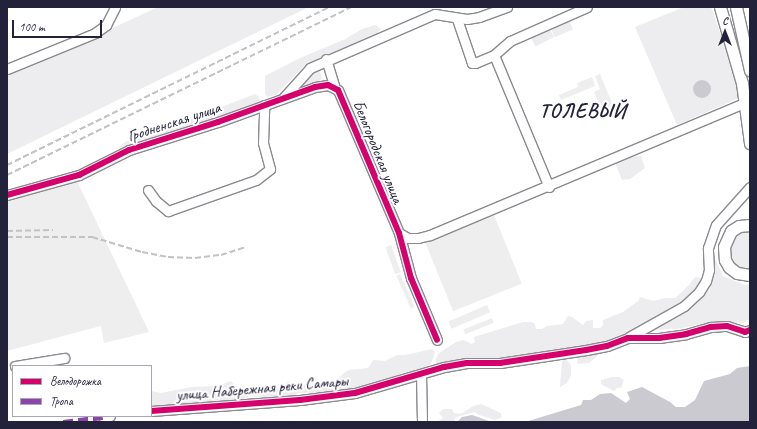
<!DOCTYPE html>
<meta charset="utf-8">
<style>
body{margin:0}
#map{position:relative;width:757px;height:429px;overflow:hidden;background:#fff;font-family:Caveat,sans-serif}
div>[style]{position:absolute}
.built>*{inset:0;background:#eeeeef;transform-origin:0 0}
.green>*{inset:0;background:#ededef;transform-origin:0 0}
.water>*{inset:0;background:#cacad0}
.round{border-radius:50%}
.roads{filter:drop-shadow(1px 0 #8a8a8f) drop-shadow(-1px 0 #8a8a8f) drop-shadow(0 1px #8a8a8f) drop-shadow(0 -1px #8a8a8f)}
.minor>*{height:9px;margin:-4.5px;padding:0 4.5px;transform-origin:4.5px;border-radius:4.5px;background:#fff}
.major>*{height:11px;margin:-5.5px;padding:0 5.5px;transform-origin:5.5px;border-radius:5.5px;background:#fff}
.rail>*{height:2px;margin-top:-1px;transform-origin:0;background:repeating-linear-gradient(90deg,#c2c2c4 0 6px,transparent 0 9px)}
.bridges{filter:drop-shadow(1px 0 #8a8a8f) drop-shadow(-1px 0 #8a8a8f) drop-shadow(0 1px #8a8a8f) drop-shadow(0 -1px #8a8a8f)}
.major-bridge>*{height:11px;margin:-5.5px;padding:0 5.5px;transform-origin:5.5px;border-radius:5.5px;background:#fff}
.quiet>*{height:5px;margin-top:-2.5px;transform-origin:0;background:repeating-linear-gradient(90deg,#8e44ad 0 10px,transparent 0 15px)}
.cycleway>*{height:6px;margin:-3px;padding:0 3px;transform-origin:3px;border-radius:3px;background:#d6006c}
span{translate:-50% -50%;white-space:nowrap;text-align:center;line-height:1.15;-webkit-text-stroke:4px #fff;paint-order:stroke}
.street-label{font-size:16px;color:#22223b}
.district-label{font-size:20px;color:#22223b;font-weight:700;letter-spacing:1px}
.frame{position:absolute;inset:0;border:8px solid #22223b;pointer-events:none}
.legend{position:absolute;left:12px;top:365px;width:140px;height:52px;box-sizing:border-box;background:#fff;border:1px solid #a7a7b1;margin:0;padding:5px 7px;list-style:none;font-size:12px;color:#22223b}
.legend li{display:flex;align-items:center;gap:8px;height:20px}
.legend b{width:20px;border:1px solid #a7a7b1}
.north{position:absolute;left:705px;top:12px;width:40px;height:40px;-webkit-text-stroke:3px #fff;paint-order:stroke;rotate:0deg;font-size:11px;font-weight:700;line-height:16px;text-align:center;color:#22223b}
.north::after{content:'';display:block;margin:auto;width:14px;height:18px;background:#22223b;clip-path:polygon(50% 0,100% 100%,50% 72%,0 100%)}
.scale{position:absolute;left:12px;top:20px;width:90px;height:18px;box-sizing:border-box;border:2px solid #22223b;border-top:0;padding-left:5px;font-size:12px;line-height:14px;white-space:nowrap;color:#22223b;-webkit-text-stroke:3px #fff;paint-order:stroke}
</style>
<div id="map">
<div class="built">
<div style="clip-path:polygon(600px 74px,614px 108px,603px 113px,594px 92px,600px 89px,595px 76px)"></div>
<div style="clip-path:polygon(592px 77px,595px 86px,561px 100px,559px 95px,578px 87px,577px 83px)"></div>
<div style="clip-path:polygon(77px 181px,149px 332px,104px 343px,101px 326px,7px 351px,7px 199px)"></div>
<div style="left:494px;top:215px;width:74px;height:74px;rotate:68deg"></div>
<div style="left:391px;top:245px;width:29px;height:6px;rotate:70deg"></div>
<div style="left:400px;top:274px;width:36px;height:4px;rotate:66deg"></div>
<div style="left:487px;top:305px;width:8px;height:42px;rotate:67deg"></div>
<div style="left:492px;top:318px;width:5px;height:31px;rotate:68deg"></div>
</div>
<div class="green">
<div style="clip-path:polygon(158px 7px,309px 7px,7px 154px,7px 73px,87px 40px)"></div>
<div style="clip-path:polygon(684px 7px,711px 7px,739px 86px,739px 98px,677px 125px,635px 27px)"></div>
<div style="left:569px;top:20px;width:10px;height:20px;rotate:66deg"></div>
<div style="clip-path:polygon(375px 25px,381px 29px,375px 36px,306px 64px,276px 95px,267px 97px,265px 94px,265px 76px,300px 58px,345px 39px,362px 29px)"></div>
<div style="left:550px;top:29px;width:9px;height:21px;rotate:63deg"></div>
<div style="clip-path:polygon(319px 68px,322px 78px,318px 82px,297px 88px,312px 70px)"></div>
<div style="clip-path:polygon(255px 94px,259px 97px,260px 102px,257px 105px,118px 148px,125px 142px,149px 135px)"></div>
<div style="clip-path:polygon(641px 156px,645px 168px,630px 179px,622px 180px,616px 165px,617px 161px,627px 157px)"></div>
<div style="clip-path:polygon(746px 230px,750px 232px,750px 269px,740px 268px,732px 263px,729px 259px,727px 246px,736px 232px)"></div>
<div style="clip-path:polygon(712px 242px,712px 252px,723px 276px,745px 285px,750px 284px,750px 319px,743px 323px,716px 321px,677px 329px,639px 330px,699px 298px)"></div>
<div style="clip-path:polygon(695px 277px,702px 278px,699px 287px,686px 299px,634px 331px,603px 344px,512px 359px,477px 358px,436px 364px,436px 359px,439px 353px,456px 342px,463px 340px,472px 344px,475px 342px,474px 337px,523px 322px,532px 322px,535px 324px,536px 329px,542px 329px,547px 326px,563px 324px,568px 316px,572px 317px,583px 325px,586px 321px,593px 320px,593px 328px,600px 328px,603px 325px,603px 320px,623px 312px,638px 301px,640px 297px,653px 301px,665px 298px,675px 298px,688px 286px)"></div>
<div style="clip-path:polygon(432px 349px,435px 352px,431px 364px,427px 367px,402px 373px,390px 379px,342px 392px,298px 393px,292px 398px,250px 396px,242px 399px,180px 405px,151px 406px,151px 391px,161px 393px,191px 387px,217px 386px,231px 381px,236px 388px,251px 390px,266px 385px,274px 390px,284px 386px,288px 381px,293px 385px,304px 385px,312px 378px,317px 386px,335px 381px,348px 370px,368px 368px,373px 360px,385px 361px,397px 355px,405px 355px)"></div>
<div style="clip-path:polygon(599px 351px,599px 354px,589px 363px,577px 364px,578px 356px,582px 354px)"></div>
<div style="clip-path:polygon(565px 358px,571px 365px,571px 375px,567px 383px,560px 387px,562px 361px)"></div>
<div style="clip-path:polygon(612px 377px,619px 377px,624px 380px,621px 388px,617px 388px,614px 391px,601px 384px,601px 380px)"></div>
<div style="clip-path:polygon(481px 404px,501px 413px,502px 417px,495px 420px,479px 415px,475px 412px,456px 417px,454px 421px,451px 422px,437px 422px,443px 418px,439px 413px,443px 409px,452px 409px,454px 413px,461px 414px,473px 406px)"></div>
</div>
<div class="water">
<div class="round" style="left:693px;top:80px;width:18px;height:18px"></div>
<div style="clip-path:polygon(750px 366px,750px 422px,525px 422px,581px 405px,583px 400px,591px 400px,600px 394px,611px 393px,626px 403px,630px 399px,627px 392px,642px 387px,670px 402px,676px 407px,685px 407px,695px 400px,704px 381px,730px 374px,737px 368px)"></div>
<div style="clip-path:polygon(472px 415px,489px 421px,511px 422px,457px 422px,462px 417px)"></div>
</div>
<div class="roads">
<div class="minor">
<div style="left:457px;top:19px;width:43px;rotate:71.1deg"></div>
<div style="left:471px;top:60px;width:3px;rotate:72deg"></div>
<div style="left:472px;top:63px;width:3px"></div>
<div style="left:475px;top:63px;width:21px;rotate:-23deg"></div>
<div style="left:494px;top:55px;width:21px;rotate:-41deg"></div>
<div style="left:510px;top:41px;width:84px;rotate:-23.8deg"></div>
<div style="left:494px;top:55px;width:143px;rotate:67.4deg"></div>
<div style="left:326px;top:59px;width:30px;rotate:73deg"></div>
<div style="left:7px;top:69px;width:95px;rotate:-22.2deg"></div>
<div style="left:95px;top:33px;width:14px;rotate:-36deg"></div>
<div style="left:106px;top:25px;width:20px;rotate:-63deg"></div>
<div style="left:284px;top:97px;width:39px;rotate:-48deg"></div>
<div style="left:310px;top:68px;width:136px;rotate:-23.4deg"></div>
<div style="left:435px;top:14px;width:32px;rotate:9deg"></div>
<div style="left:467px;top:19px;width:12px;rotate:-9deg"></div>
<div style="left:479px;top:17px;width:30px;rotate:-20deg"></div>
<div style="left:148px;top:190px;width:14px;rotate:54deg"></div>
<div style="left:156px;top:201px;width:16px;rotate:40deg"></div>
<div style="left:168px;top:211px;width:93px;rotate:-19.4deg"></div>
<div style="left:256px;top:180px;width:18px;rotate:-38deg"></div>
<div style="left:270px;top:169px;width:27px;rotate:-105deg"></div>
<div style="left:263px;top:143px;width:38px;rotate:-88deg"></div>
<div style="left:7px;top:195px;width:75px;rotate:-15.5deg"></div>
<div style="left:79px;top:175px;width:56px;rotate:-26.6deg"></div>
<div style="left:129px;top:150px;width:93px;rotate:-17.5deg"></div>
<div style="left:218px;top:122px;width:103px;rotate:-19.8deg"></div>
<div style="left:315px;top:87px;width:13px;rotate:-9deg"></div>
<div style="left:328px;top:85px;width:11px;rotate:27deg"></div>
<div style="left:338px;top:90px;width:155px;rotate:66.9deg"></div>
<div style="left:399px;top:233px;width:47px;rotate:75.1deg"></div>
<div style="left:411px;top:278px;width:67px;rotate:67.2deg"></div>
<div style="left:399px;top:233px;width:10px;rotate:29deg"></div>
<div style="left:408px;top:238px;width:10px"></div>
<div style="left:418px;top:238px;width:12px;rotate:-14deg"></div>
<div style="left:430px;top:235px;width:341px;rotate:-22.8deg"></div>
<div style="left:629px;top:337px;width:63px;rotate:-29.4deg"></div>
<div style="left:684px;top:306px;width:21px;rotate:-43deg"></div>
<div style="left:699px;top:292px;width:13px;rotate:-58deg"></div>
<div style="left:706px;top:281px;width:11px;rotate:-75deg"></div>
<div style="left:709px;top:270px;width:22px;rotate:-93deg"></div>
<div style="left:708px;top:248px;width:24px;rotate:-71deg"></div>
<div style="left:716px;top:225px;width:51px;rotate:-48.2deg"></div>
<div style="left:15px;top:366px;width:50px;rotate:-9.3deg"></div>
<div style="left:421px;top:374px;width:48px;rotate:88.8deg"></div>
<div style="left:151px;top:411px;width:149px;rotate:-4.2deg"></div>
<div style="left:300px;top:400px;width:55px;rotate:-7.3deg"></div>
<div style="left:355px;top:393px;width:93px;rotate:-16.3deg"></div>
<div style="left:444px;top:367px;width:23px;rotate:-10deg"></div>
<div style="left:467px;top:363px;width:33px"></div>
<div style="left:500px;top:363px;width:87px;rotate:-8.6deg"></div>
<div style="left:586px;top:350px;width:21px;rotate:-11deg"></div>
<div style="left:607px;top:346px;width:22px;rotate:-21deg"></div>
<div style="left:628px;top:338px;width:31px"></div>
<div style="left:659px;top:338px;width:27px;rotate:-8deg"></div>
<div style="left:686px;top:334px;width:26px;rotate:-16deg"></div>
<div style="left:711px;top:327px;width:16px;rotate:-4deg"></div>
<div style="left:727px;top:326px;width:19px;rotate:18deg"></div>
<div style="left:745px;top:332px;width:5px;rotate:-22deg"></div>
<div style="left:103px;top:417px;width:7px;rotate:-8deg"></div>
</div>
<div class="major">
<div style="left:720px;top:7px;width:79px;rotate:73.9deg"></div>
<div style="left:742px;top:83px;width:61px;rotate:82.4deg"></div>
<div style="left:750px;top:225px;width:11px;rotate:175deg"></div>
<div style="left:739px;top:226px;width:9px;rotate:148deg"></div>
<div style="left:731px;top:231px;width:17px;rotate:114deg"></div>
<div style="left:724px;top:247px;width:13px;rotate:86deg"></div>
<div style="left:725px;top:260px;width:8px;rotate:60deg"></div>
<div style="left:729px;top:267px;width:10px;rotate:37deg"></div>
<div style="left:737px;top:273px;width:13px;rotate:9deg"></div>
</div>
</div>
<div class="rail">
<div style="left:7px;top:165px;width:360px;rotate:-26.1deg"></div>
<div style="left:7px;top:175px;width:383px;rotate:-26deg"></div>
<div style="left:7px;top:231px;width:46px;rotate:-1.2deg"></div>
<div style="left:7px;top:237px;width:85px"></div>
<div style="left:92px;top:237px;width:52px;rotate:16.7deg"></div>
<div style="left:142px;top:252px;width:26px;rotate:11deg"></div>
<div style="left:168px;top:257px;width:27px;rotate:2deg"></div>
<div style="left:195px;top:258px;width:26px;rotate:-7deg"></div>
<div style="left:221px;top:255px;width:26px;rotate:-18deg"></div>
</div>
<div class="bridges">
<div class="major-bridge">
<div style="left:736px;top:7px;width:65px;rotate:77.5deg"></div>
</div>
</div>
<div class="quiet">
<div style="left:63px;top:422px;width:40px;rotate:-7.1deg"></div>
</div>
<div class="cycleway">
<div style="left:7px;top:195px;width:75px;rotate:-15.5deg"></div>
<div style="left:79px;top:175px;width:56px;rotate:-26.6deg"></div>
<div style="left:129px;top:150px;width:93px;rotate:-17.5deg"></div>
<div style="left:218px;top:122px;width:103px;rotate:-19.8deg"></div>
<div style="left:315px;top:87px;width:13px;rotate:-9deg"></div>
<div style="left:328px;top:85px;width:11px;rotate:27deg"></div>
<div style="left:338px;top:90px;width:155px;rotate:66.9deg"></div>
<div style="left:399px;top:233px;width:47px;rotate:75.1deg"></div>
<div style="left:411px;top:278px;width:67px;rotate:67.2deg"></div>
<div style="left:151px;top:411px;width:149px;rotate:-4.2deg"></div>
<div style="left:300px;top:400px;width:55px;rotate:-7.3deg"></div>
<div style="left:355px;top:393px;width:93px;rotate:-16.3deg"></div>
<div style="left:444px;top:367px;width:23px;rotate:-10deg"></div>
<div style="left:467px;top:363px;width:33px"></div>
<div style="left:500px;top:363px;width:87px;rotate:-8.6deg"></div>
<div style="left:586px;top:350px;width:21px;rotate:-11deg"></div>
<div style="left:607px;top:346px;width:22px;rotate:-21deg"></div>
<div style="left:628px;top:338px;width:31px"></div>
<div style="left:659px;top:338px;width:27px;rotate:-8deg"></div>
<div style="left:686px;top:334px;width:26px;rotate:-16deg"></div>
<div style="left:711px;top:327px;width:16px;rotate:-4deg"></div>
<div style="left:727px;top:326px;width:19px;rotate:18deg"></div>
<div style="left:745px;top:332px;width:5px;rotate:-22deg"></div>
</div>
<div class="street-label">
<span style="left:174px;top:122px;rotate:-18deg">Гродненская улица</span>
<span style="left:378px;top:152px;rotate:68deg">Белогородская улица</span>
<span style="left:262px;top:388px;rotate:-5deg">улица Набережная реки Самары</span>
</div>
<div class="district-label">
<span style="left:583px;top:110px">ТОЛЕВЫЙ</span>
</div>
<div class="frame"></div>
<ul class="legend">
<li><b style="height:5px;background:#d6006c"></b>Велодорожка</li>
<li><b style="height:5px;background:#8e44ad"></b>Тропа</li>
</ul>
<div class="north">С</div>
<div class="scale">100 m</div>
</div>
